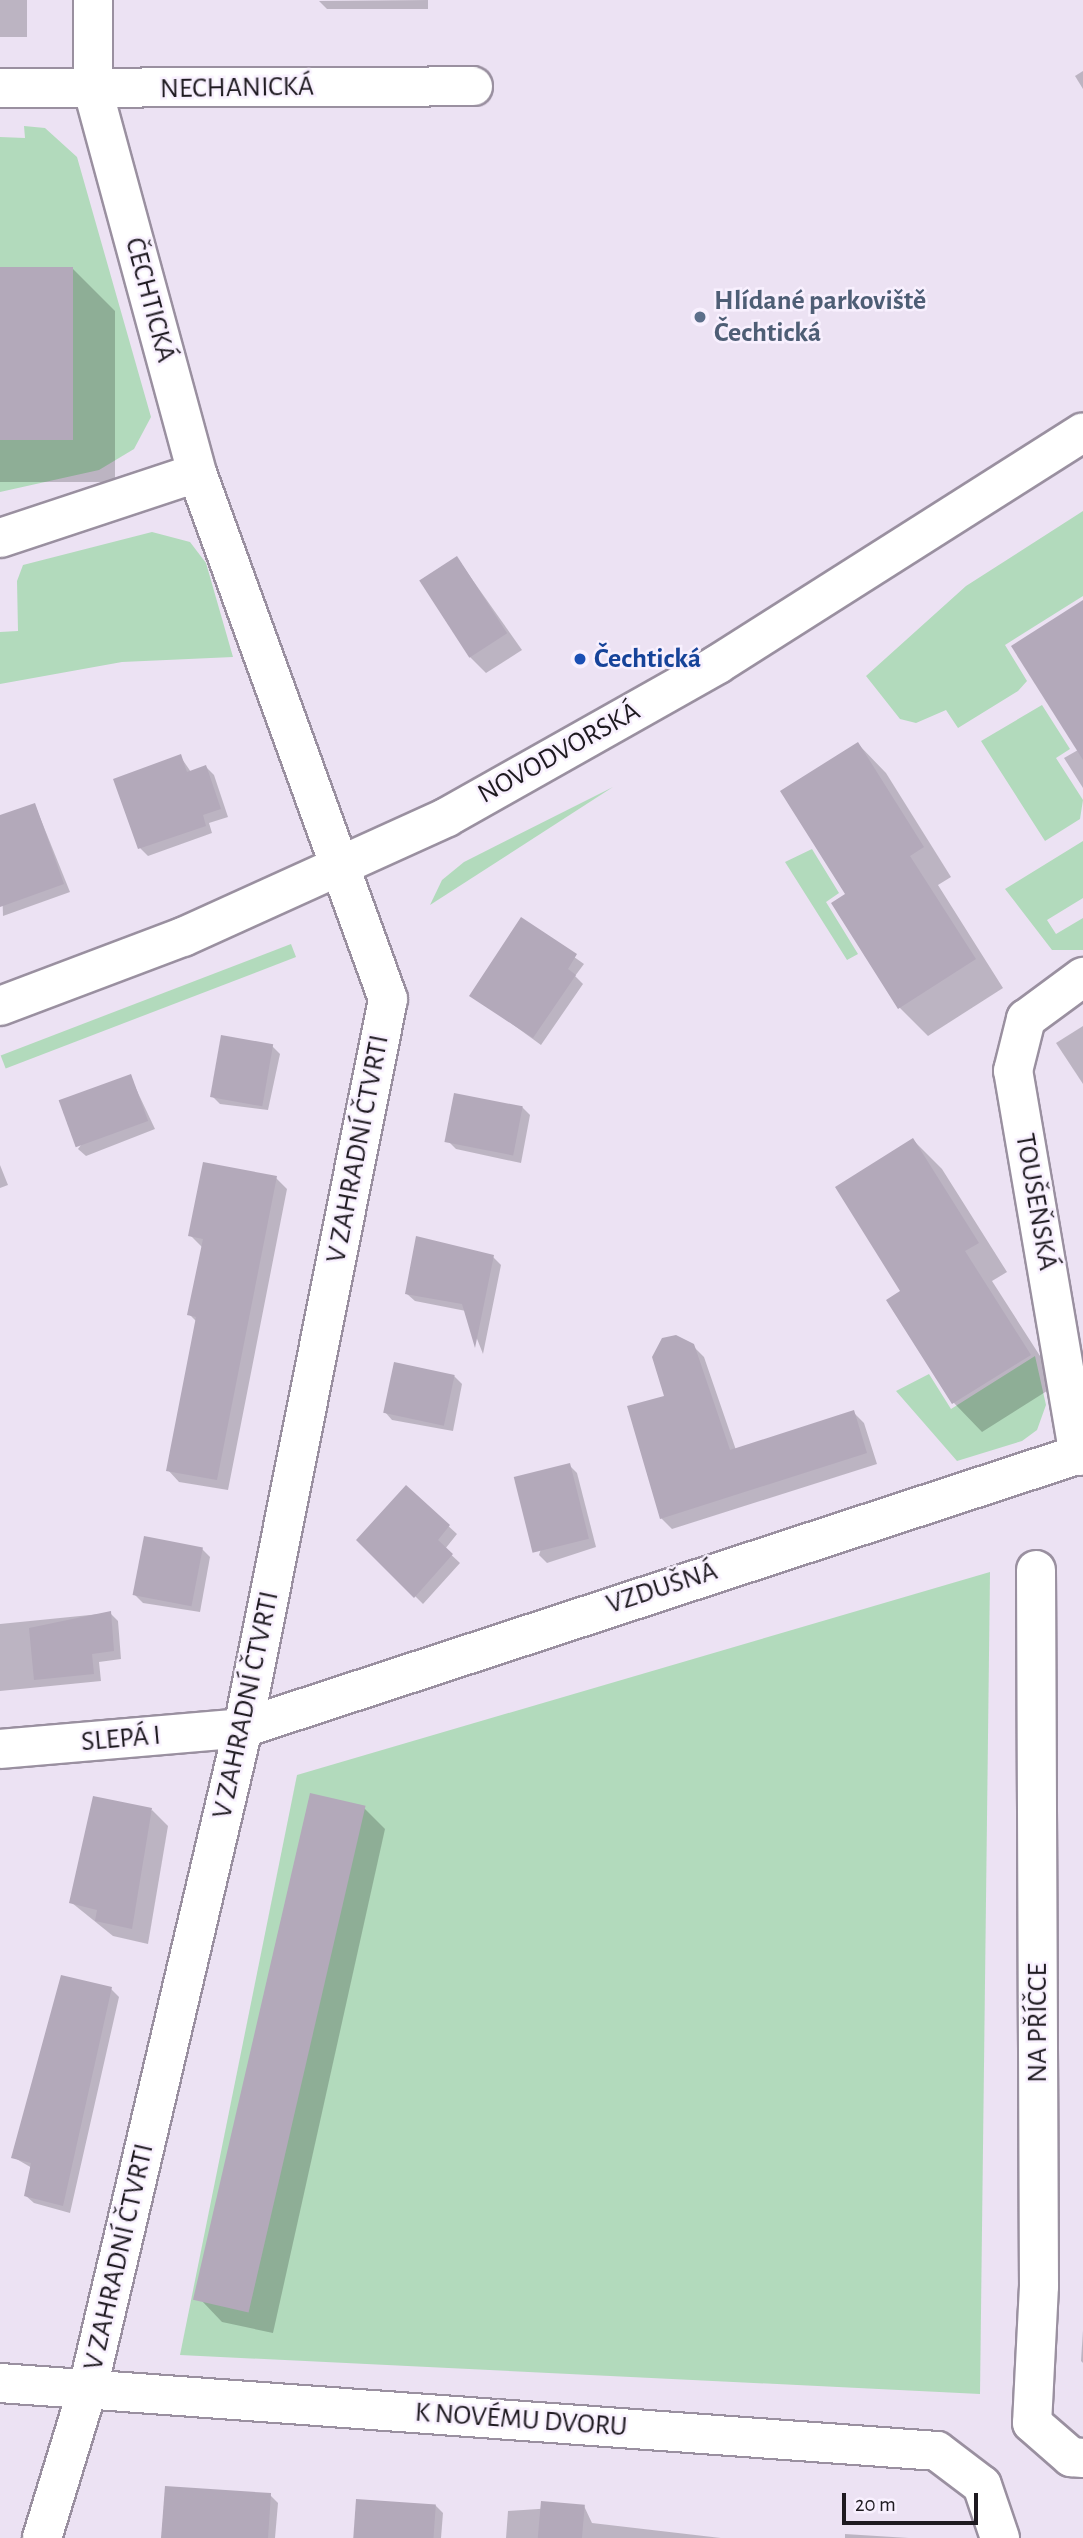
<!DOCTYPE html>
<meta charset="utf-8">
<style>
body{margin:0}
#map{position:relative;width:1083px;height:2538px;overflow:hidden;background:#ece2f3;font-family:"Alegreya Sans",sans-serif}
div>[style]{position:absolute}
.green>*{inset:0;background:#b2dabc;transform-origin:0 0}
.shadow>*{inset:0;background:#0003;transform-origin:0 0}
.building>*{inset:0;background:#b3a9ba;transform-origin:0 0}
.roads{filter:drop-shadow(2px 0 #9a90a0) drop-shadow(-2px 0 #9a90a0) drop-shadow(0 2px #9a90a0) drop-shadow(0 -2px #9a90a0)}
.minor>*{height:38px;margin:-19px;padding:0 19px;transform-origin:19px;border-radius:19px;background:#fff}
.major>*{height:38px;margin:-19px;padding:0 19px;transform-origin:19px;border-radius:19px;background:#fff}
.dots>*{width:19px;height:19px;translate:-50% -50%;box-sizing:border-box;border:4px solid #f8f0fe;border-radius:50%}
span{translate:-50% -50%;white-space:nowrap;text-align:center;line-height:1.15;-webkit-text-stroke:5px #f8f0fe;paint-order:stroke}
.street-label{font-size:28px;color:#1e1a20}
.service-label{font-size:28px;color:#4e5e75;font-weight:700}
.left{translate:0 -50%;text-align:left}
.transit-label{font-size:28px;color:#164399;font-weight:700}
.scale{position:absolute;left:842px;top:2493px;width:136px;height:32px;box-sizing:border-box;border:4px solid #1e1a20;border-top:0;padding-left:9px;font-size:21px;line-height:24px;white-space:nowrap;color:#1e1a20;-webkit-text-stroke:5px #f8f0fe;paint-order:stroke}
</style>
<div id="map">
<div class="green">
<div style="clip-path:polygon(24px 126px,45px 128px,77px 157px,151px 417px,134px 449px,99px 470px,0 492px,0 440px,73px 439px,73px 267px,0 267px,0 137px,25px 138px)"></div>
<div style="clip-path:polygon(1083px 511px,1083px 596px,1005px 645px,1027px 681px,1018px 691px,958px 728px,946px 710px,916px 723px,900px 719px,866px 676px,966px 586px)"></div>
<div style="clip-path:polygon(152px 532px,190px 542px,206px 563px,233px 657px,122px 662px,0 684px,0 632px,18px 631px,17px 581px,23px 565px)"></div>
<div style="clip-path:polygon(1042px 705px,1070px 749px,1056px 758px,1083px 800px,1080px 819px,1045px 841px,981px 741px)"></div>
<div style="clip-path:polygon(613px 787px,430px 905px,442px 880px,464px 862px)"></div>
<div style="clip-path:polygon(1083px 841px,1083px 898px,1047px 920px,1056px 934px,1083px 918px,1083px 950px,1052px 950px,1005px 889px)"></div>
<div style="clip-path:polygon(812px 849px,839px 893px,826px 902px,858px 954px,847px 960px,785px 862px)"></div>
<div style="left:291px;top:944px;width:14px;height:311px;rotate:69deg"></div>
<div style="clip-path:polygon(1035px 1356px,1046px 1405px,1037px 1430px,1022px 1441px,957px 1461px,896px 1391px,929px 1374px,951px 1409px)"></div>
<div style="clip-path:polygon(990px 1572px,980px 2394px,180px 2355px,297px 1775px)"></div>
</div>
<div class="shadow">
<div style="left:0;top:0;width:27px;height:37px"></div>
<div style="clip-path:polygon(428px 0,428px 9px,327px 9px,319px 1px)"></div>
<div style="clip-path:polygon(1083px 71px,1083px 89px,1075px 76px)"></div>
<div style="clip-path:polygon(72px 268px,115px 311px,115px 482px,0 482px,0 269px)"></div>
<div style="clip-path:polygon(457px 558px,522px 650px,486px 673px,470px 657px)"></div>
<div style="clip-path:polygon(1083px 602px,1083px 788px,1064px 758px,1078px 750px)"></div>
<div style="clip-path:polygon(858px 744px,886px 773px,951px 877px,938px 885px,1003px 988px,928px 1036px,899px 1007px,848px 895px)"></div>
<div style="clip-path:polygon(180px 756px,191px 772px,206px 767px,214px 775px,228px 817px,209px 823px,212px 833px,148px 856px,140px 848px)"></div>
<div style="clip-path:polygon(35px 805px,70px 892px,3px 916px,0 817px)"></div>
<div style="clip-path:polygon(522px 920px,584px 964px,575px 976px,583px 984px,541px 1045px,472px 995px)"></div>
<div style="clip-path:polygon(1083px 1026px,1083px 1084px,1056px 1043px)"></div>
<div style="clip-path:polygon(272px 1046px,280px 1054px,268px 1110px,220px 1104px,212px 1096px)"></div>
<div style="clip-path:polygon(130px 1076px,155px 1129px,86px 1156px,78px 1149px)"></div>
<div style="clip-path:polygon(522px 1107px,530px 1115px,521px 1163px,456px 1149px,448px 1141px)"></div>
<div style="clip-path:polygon(913px 1140px,942px 1169px,1007px 1272px,992px 1281px,1058px 1384px,982px 1432px,954px 1403px,888px 1300px,902px 1291px)"></div>
<div style="clip-path:polygon(0 1165px,8px 1185px,0 1188px)"></div>
<div style="clip-path:polygon(276px 1178px,287px 1189px,228px 1490px,179px 1482px,168px 1470px,196px 1321px,189px 1314px,203px 1248px,190px 1235px)"></div>
<div style="clip-path:polygon(493px 1257px,501px 1265px,483px 1354px,466px 1311px,415px 1301px,407px 1294px)"></div>
<div style="clip-path:polygon(693px 1346px,704px 1357px,736px 1450px,853px 1412px,864px 1423px,877px 1464px,672px 1529px,661px 1518px)"></div>
<div style="clip-path:polygon(454px 1376px,462px 1384px,453px 1431px,392px 1420px,385px 1412px)"></div>
<div style="clip-path:polygon(569px 1465px,577px 1473px,596px 1547px,547px 1563px,539px 1555px)"></div>
<div style="clip-path:polygon(406px 1487px,457px 1534px,445px 1549px,460px 1563px,423px 1604px,359px 1540px)"></div>
<div style="clip-path:polygon(202px 1549px,210px 1557px,200px 1612px,143px 1603px,135px 1595px)"></div>
<div style="clip-path:polygon(110px 1613px,118px 1621px,121px 1659px,99px 1662px,101px 1681px,0 1691px,0 1624px)"></div>
<div style="clip-path:polygon(364px 1808px,385px 1829px,273px 2333px,222px 2322px,201px 2300px)"></div>
<div style="clip-path:polygon(152px 1810px,168px 1826px,148px 1944px,113px 1936px,72px 1903px)"></div>
<div style="clip-path:polygon(111px 1989px,119px 1997px,70px 2213px,34px 2203px,26px 2196px,32px 2168px,13px 2157px)"></div>
<div style="clip-path:polygon(1083px 2330px,1083px 2363px,1081px 2361px)"></div>
<div style="clip-path:polygon(270px 2495px,278px 2503px,275px 2538px,221px 2538px)"></div>
<div style="clip-path:polygon(435px 2505px,443px 2513px,441px 2538px,355px 2538px)"></div>
<div style="clip-path:polygon(584px 2506px,592px 2523px,721px 2538px,506px 2538px,508px 2511px)"></div>
<div style="clip-path:polygon(845px 2534px,909px 2538px,845px 2538px)"></div>
</div>
<div class="building">
<div style="left:0;top:267px;width:73px;height:173px"></div>
<div style="left:457px;top:556px;width:92px;height:45px;rotate:57deg"></div>
<div style="clip-path:polygon(1083px 600px,1083px 760px,1011px 646px)"></div>
<div style="clip-path:polygon(858px 742px,924px 847px,910px 856px,976px 959px,898px 1009px,831px 903px,845px 894px,780px 791px)"></div>
<div style="clip-path:polygon(181px 754px,187px 772px,206px 765px,221px 809px,203px 815px,206px 826px,138px 849px,113px 779px)"></div>
<div style="clip-path:polygon(35px 803px,64px 884px,0 907px,0 815px)"></div>
<div style="clip-path:polygon(521px 917px,577px 954px,568px 969px,576px 975px,533px 1038px,469px 996px)"></div>
<div style="left:221px;top:1035px;width:53px;height:63px;rotate:10deg"></div>
<div style="left:131px;top:1074px;width:50px;height:77px;rotate:70deg"></div>
<div style="left:454px;top:1093px;width:70px;height:50px;rotate:11deg"></div>
<div style="clip-path:polygon(913px 1138px,979px 1243px,965px 1251px,1031px 1355px,952px 1404px,886px 1300px,900px 1291px,835px 1187px)"></div>
<div style="clip-path:polygon(203px 1162px,277px 1176px,217px 1480px,166px 1471px,196px 1317px,187px 1315px,203px 1239px,188px 1236px)"></div>
<div style="clip-path:polygon(416px 1236px,494px 1255px,475px 1348px,462px 1304px,405px 1294px)"></div>
<div style="clip-path:polygon(676px 1335px,694px 1344px,730px 1450px,854px 1410px,867px 1453px,660px 1519px,627px 1406px,664px 1396px,652px 1357px,662px 1338px)"></div>
<div style="left:394px;top:1362px;width:62px;height:52px;rotate:12deg"></div>
<div style="left:570px;top:1463px;width:78px;height:58px;rotate:76deg"></div>
<div style="clip-path:polygon(406px 1485px,450px 1525px,438px 1540px,453px 1554px,414px 1598px,356px 1540px)"></div>
<div style="left:144px;top:1536px;width:60px;height:60px;rotate:11deg"></div>
<div style="clip-path:polygon(111px 1611px,114px 1651px,92px 1654px,94px 1674px,34px 1680px,29px 1628px)"></div>
<div style="left:310px;top:1793px;width:57px;height:520px;rotate:13deg"></div>
<div style="clip-path:polygon(93px 1796px,152px 1808px,132px 1929px,95px 1921px,97px 1910px,69px 1903px)"></div>
<div style="clip-path:polygon(61px 1975px,112px 1987px,63px 2206px,24px 2196px,31px 2163px,11px 2158px)"></div>
<div style="clip-path:polygon(165px 2486px,271px 2493px,268px 2538px,161px 2538px)"></div>
<div style="left:356px;top:2499px;width:80px;height:39px;rotate:4deg"></div>
<div style="left:541px;top:2501px;width:44px;height:37px;rotate:5deg"></div>
</div>
<div class="roads">
<div class="minor">
<div style="left:0;top:88px;width:473px;rotate:-0.2deg"></div>
<div style="left:0;top:538px;width:207px;rotate:-18.3deg"></div>
<div style="left:1079px;top:1456px;width:391px;rotate:-99.7deg"></div>
<div style="left:1013px;top:1071px;width:54px;rotate:-76deg"></div>
<div style="left:1026px;top:1019px;width:71px;rotate:-36.4deg"></div>
<div style="left:1036px;top:1570px;width:716px;rotate:89.76deg"></div>
<div style="left:1039px;top:2286px;width:137px;rotate:92.9deg"></div>
<div style="left:1032px;top:2423px;width:52px;rotate:41.1deg"></div>
<div style="left:1071px;top:2457px;width:12px;rotate:5deg"></div>
<div style="left:0;top:1749px;width:244px;rotate:-4.9deg"></div>
<div style="left:243px;top:1728px;width:884px;rotate:-18.13deg"></div>
<div style="left:0;top:2383px;width:939px;rotate:4.15deg"></div>
<div style="left:937px;top:2451px;width:56px;rotate:37.1deg"></div>
<div style="left:982px;top:2485px;width:56px;rotate:71.2deg"></div>
<div style="left:42px;top:2538px;width:157px;rotate:-73deg"></div>
<div style="left:88px;top:2388px;width:678px;rotate:-76.78deg"></div>
<div style="left:243px;top:1728px;width:743px;rotate:-78.75deg"></div>
<div style="left:388px;top:999px;width:560px;rotate:-109.96deg"></div>
<div style="left:197px;top:473px;width:397px;rotate:-105.2deg"></div>
<div style="left:93px;top:90px;width:90px;rotate:-90deg"></div>
</div>
<div class="major">
<div style="left:0;top:1006px;width:196px;rotate:-20.7deg"></div>
<div style="left:183px;top:937px;width:290px;rotate:-24.4deg"></div>
<div style="left:447px;top:817px;width:311px;rotate:-29.4deg"></div>
<div style="left:718px;top:664px;width:432px;rotate:-32.4deg"></div>
</div>
</div>
<div class="dots">
<div style="left:700px;top:317px;background:#5c6f8a"></div>
<div style="left:580px;top:659px;background:#1a4fb4"></div>
</div>
<div class="street-label">
<span style="left:237px;top:88px;rotate:-1deg">NECHANICKÁ</span>
<span style="left:150px;top:300px;rotate:75deg">ČECHTICKÁ</span>
<span style="left:559px;top:753px;rotate:-29deg">NOVODVORSKÁ</span>
<span style="left:358px;top:1149px;rotate:-79deg">V ZAHRADNÍ ČTVRTI</span>
<span style="left:1036px;top:1202px;rotate:80deg">TOUŠEŇSKÁ</span>
<span style="left:662px;top:1588px;rotate:-18deg">VZDUŠNÁ</span>
<span style="left:246px;top:1705px;rotate:-78deg">V ZAHRADNÍ ČTVRTI</span>
<span style="left:121px;top:1739px;rotate:-5deg">SLEPÁ I</span>
<span style="left:1038px;top:2023px;rotate:-90deg">NA PŘÍČCE</span>
<span style="left:119px;top:2257px;rotate:-77deg">V ZAHRADNÍ ČTVRTI</span>
<span style="left:521px;top:2420px;rotate:4deg">K NOVÉMU DVORU</span>
</div>
<div class="service-label">
<span class="left" style="left:714px;top:317px">Hlídané parkoviště<br>Čechtická</span>
</div>
<div class="transit-label">
<span class="left" style="left:594px;top:659px">Čechtická</span>
</div>
<div class="scale">20 m</div>
</div>
